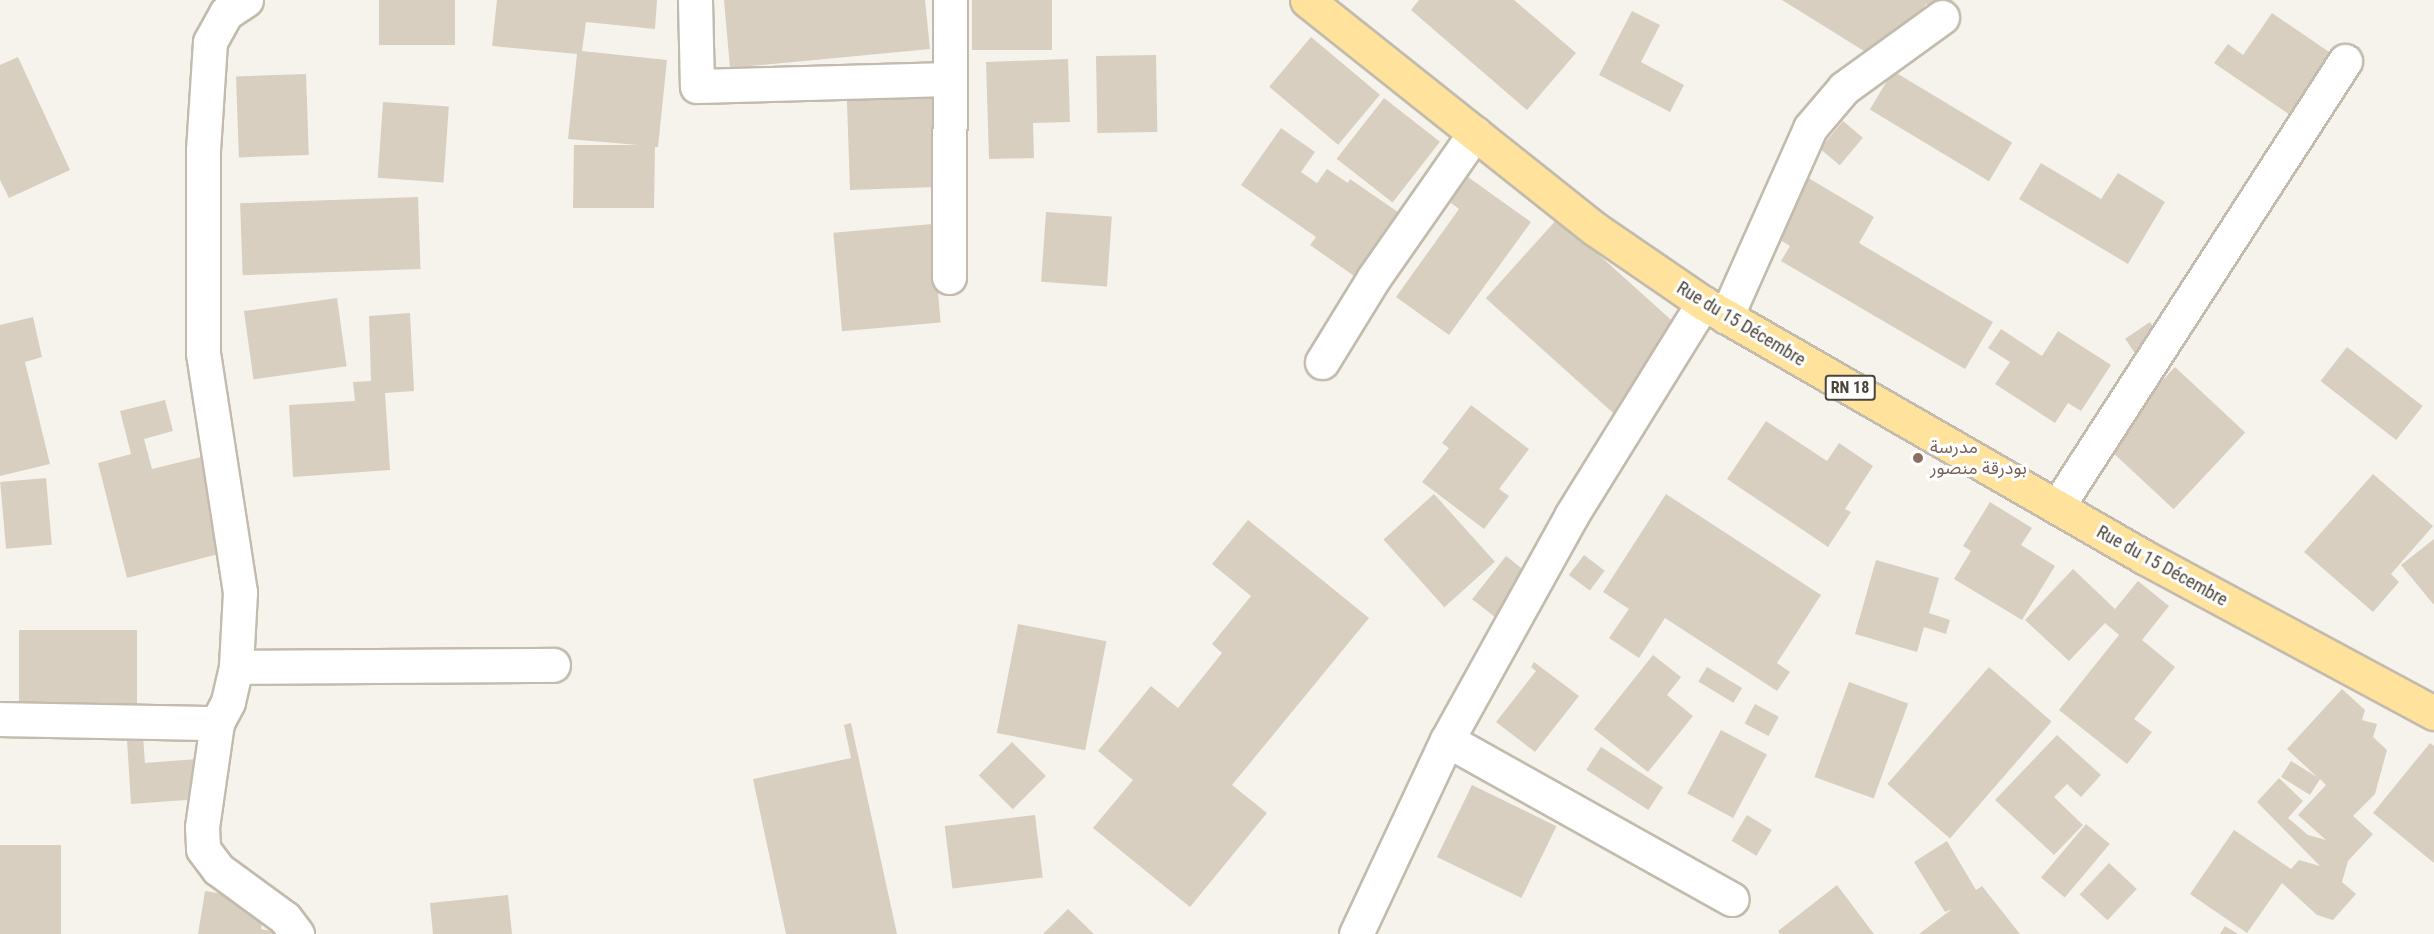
<!DOCTYPE html>
<meta charset="utf-8">
<style>
body{margin:0}
#map{position:relative;width:2434px;height:934px;overflow:hidden;background:#f6f3ec;font-family:"Roboto Condensed","Noto Sans Arabic",sans-serif}
div>[style]{position:absolute}
.building>*{inset:0;background:#d8cfc1;transform-origin:0 0}
.roads{filter:drop-shadow(2px 0 #c2bbae) drop-shadow(-2px 0 #c2bbae) drop-shadow(0 2px #c2bbae) drop-shadow(0 -2px #c2bbae)}
.minor>*{height:33px;margin:-16.5px;padding:0 16.5px;transform-origin:16.5px;border-radius:16.5px;background:#fff}
.primary>*{height:33px;margin:-16.5px;padding:0 16.5px;transform-origin:16.5px;border-radius:16.5px;background:#ffe39c}
.dots>*{width:16px;height:16px;translate:-50% -50%;box-sizing:border-box;border:3px solid #fff;border-radius:50%}
span{translate:-50% -50%;white-space:nowrap;text-align:center;line-height:1.15;-webkit-text-stroke:6px #fff;paint-order:stroke}
.shield-label span{padding:2px 4px;background:#fff;border:2px solid;border-radius:4px;-webkit-text-stroke-width:0}
.shield-label{font-size:16px;color:#4b4439;font-weight:700}
.street-label{font-size:18px;color:#4b4439}
.education-label{font-size:18px;color:#785e54}
.left{translate:0 -50%;text-align:left}
</style>
<div id="map">
<div class="building">
<div style="left:379px;top:0;width:76px;height:45px"></div>
<div style="clip-path:polygon(497px 0,657px 0,655px 29px,586px 22px,582px 51px,667px 60px,658px 147px,655px 147px,654px 208px,573px 208px,574px 145px,638px 145px,568px 139px,577px 54px,492px 46px)"></div>
<div style="clip-path:polygon(724px 0,925px 0,930px 49px,730px 68px)"></div>
<div style="left:972px;top:0;width:80px;height:50px"></div>
<div style="clip-path:polygon(1419px 0,1514px 0,1576px 53px,1527px 110px,1411px 10px)"></div>
<div style="clip-path:polygon(1782px 0,1953px 0,1944px 15px,1926px 4px,1898px 49px,1872px 56px)"></div>
<div style="clip-path:polygon(1632px 11px,1660px 25px,1641px 62px,1684px 85px,1670px 112px,1599px 75px)"></div>
<div style="clip-path:polygon(2272px 13px,2335px 56px,2293px 117px,2214px 63px,2228px 44px,2243px 55px)"></div>
<div style="left:1311px;top:37px;width:90px;height:65px;rotate:40deg"></div>
<div style="left:1156px;top:55px;width:77px;height:60px;rotate:89deg"></div>
<div style="clip-path:polygon(18px 57px,70px 170px,9px 198px,0 180px,0 65px)"></div>
<div style="clip-path:polygon(1068px 59px,1070px 122px,1033px 123px,1034px 158px,989px 159px,986px 62px)"></div>
<div style="left:1893px;top:71px;width:139px;height:45px;rotate:31deg"></div>
<div style="left:932px;top:73px;width:114px;height:86px;rotate:88deg"></div>
<div style="left:306px;top:74px;width:81px;height:70px;rotate:88deg"></div>
<div style="left:1384px;top:98px;width:71px;height:77px;rotate:38deg"></div>
<div style="left:383px;top:102px;width:66px;height:76px;rotate:4deg"></div>
<div style="left:1843px;top:121px;width:26px;height:36px;rotate:40deg"></div>
<div style="clip-path:polygon(1281px 128px,1315px 152px,1301px 172px,1317px 183px,1327px 169px,1348px 183px,1350px 179px,1418px 226px,1374px 290px,1310px 245px,1316px 237px,1241px 185px)"></div>
<div style="clip-path:polygon(2041px 163px,2101px 199px,2118px 173px,2165px 202px,2128px 264px,2019px 199px)"></div>
<div style="clip-path:polygon(1461px 172px,1531px 222px,1449px 335px,1396px 297px,1459px 209px,1443px 197px)"></div>
<div style="clip-path:polygon(1800px 173px,1874px 217px,1859px 243px,1993px 322px,1965px 369px,1781px 261px,1790px 246px,1765px 231px)"></div>
<div style="left:418px;top:197px;width:72px;height:178px;rotate:88deg"></div>
<div style="left:1046px;top:212px;width:66px;height:70px;rotate:4deg"></div>
<div style="left:1558px;top:218px;width:174px;height:108px;rotate:42deg"></div>
<div style="left:932px;top:224px;width:99px;height:99px;rotate:85deg"></div>
<div style="left:337px;top:298px;width:69px;height:94px;rotate:82deg"></div>
<div style="clip-path:polygon(410px 313px,414px 391px,385px 393px,390px 470px,293px 477px,289px 405px,355px 401px,353px 382px,371px 381px,369px 316px)"></div>
<div style="clip-path:polygon(33px 317px,42px 357px,25px 362px,50px 464px,0 476px,0 325px)"></div>
<div style="left:2150px;top:322px;width:36px;height:30px;rotate:56deg"></div>
<div style="clip-path:polygon(2001px 329px,2042px 356px,2058px 331px,2111px 365px,2081px 411px,2068px 403px,2055px 423px,1995px 384px,2010px 362px,1988px 348px)"></div>
<div style="left:2347px;top:347px;width:96px;height:43px;rotate:38deg"></div>
<div style="left:2175px;top:367px;width:96px;height:105px;rotate:43deg"></div>
<div style="clip-path:polygon(165px 400px,173px 431px,144px 439px,152px 469px,201px 457px,226px 552px,127px 578px,98px 463px,131px 454px,120px 411px)"></div>
<div style="clip-path:polygon(1471px 405px,1529px 449px,1499px 489px,1509px 496px,1484px 529px,1422px 482px,1449px 448px,1442px 443px)"></div>
<div style="clip-path:polygon(1766px 421px,1827px 461px,1839px 443px,1873px 466px,1845px 509px,1851px 512px,1828px 547px,1727px 479px)"></div>
<div style="clip-path:polygon(2373px 474px,2433px 526px,2391px 574px,2399px 582px,2373px 612px,2304px 552px)"></div>
<div style="left:46px;top:478px;width:67px;height:46px;rotate:85deg"></div>
<div style="left:1434px;top:494px;width:91px;height:68px;rotate:48deg"></div>
<div style="clip-path:polygon(1666px 494px,1821px 595px,1777px 663px,1790px 672px,1777px 691px,1665px 618px,1639px 658px,1609px 638px,1629px 609px,1603px 592px)"></div>
<div style="clip-path:polygon(1990px 502px,2032px 528px,2021px 545px,2055px 566px,2022px 620px,1954px 579px,1971px 551px,1963px 546px)"></div>
<div style="clip-path:polygon(1248px 520px,1369px 618px,1232px 785px,1267px 813px,1190px 907px,1093px 828px,1133px 780px,1098px 751px,1151px 686px,1178px 708px,1222px 653px,1212px 644px,1251px 596px,1212px 564px)"></div>
<div style="clip-path:polygon(2434px 539px,2434px 605px,2401px 565px)"></div>
<div style="left:1584px;top:555px;width:26px;height:25px;rotate:37deg"></div>
<div style="left:1506px;top:556px;width:37px;height:55px;rotate:38deg"></div>
<div style="clip-path:polygon(1876px 560px,1939px 578px,1929px 613px,1950px 620px,1946px 634px,1924px 627px,1917px 652px,1855px 634px)"></div>
<div style="clip-path:polygon(2073px 569px,2115px 609px,2138px 581px,2169px 606px,2142px 640px,2175px 667px,2134px 719px,2152px 732px,2127px 764px,2059px 710px,2119px 635px,2105px 623px,2069px 661px,2025px 620px)"></div>
<div style="left:1018px;top:624px;width:90px;height:111px;rotate:11deg"></div>
<div style="left:19px;top:630px;width:118px;height:75px"></div>
<div style="clip-path:polygon(1653px 655px,1681px 677px,1667px 695px,1693px 716px,1648px 772px,1594px 729px)"></div>
<div style="clip-path:polygon(1534px 662px,1579px 696px,1535px 752px,1496px 722px,1536px 671px,1531px 667px)"></div>
<div style="left:1707px;top:667px;width:41px;height:17px;rotate:31deg"></div>
<div style="left:1989px;top:667px;width:83px;height:155px;rotate:41deg"></div>
<div style="left:1849px;top:682px;width:63px;height:101px;rotate:20deg"></div>
<div style="clip-path:polygon(2342px 689px,2365px 710px,2362px 720px,2377px 724px,2373px 737px,2387px 750px,2375px 794px,2353px 816px,2373px 834px,2348px 861px,2342px 882px,2356px 894px,2333px 920px,2317px 915px,2282px 883px,2247px 933px,2190px 894px,2234px 830px,2291px 869px,2299px 860px,2320px 866px,2257px 802px,2279px 778px,2303px 801px,2288px 818px,2308px 835px,2326px 840px,2298px 815px,2326px 785px,2320px 779px,2310px 795px,2281px 777px,2291px 761px,2317px 777px,2287px 749px)"></div>
<div style="left:1755px;top:704px;width:27px;height:22px;rotate:28deg"></div>
<div style="clip-path:polygon(142px 723px,145px 763px,197px 759px,200px 799px,131px 804px,126px 724px)"></div>
<div style="clip-path:polygon(851px 723px,897px 934px,786px 934px,753px 779px,851px 758px,844px 725px)"></div>
<div style="left:1721px;top:730px;width:52px;height:72px;rotate:28deg"></div>
<div style="clip-path:polygon(2057px 735px,2101px 775px,2081px 797px,2067px 784px,2054px 797px,2083px 825px,2054px 855px,1995px 800px)"></div>
<div style="left:1012px;top:742px;width:48px;height:47px;rotate:45deg"></div>
<div style="clip-path:polygon(2430px 743px,2434px 746px,2434px 863px,2373px 813px)"></div>
<div style="left:1601px;top:747px;width:74px;height:27px;rotate:33deg"></div>
<div style="left:1472px;top:785px;width:94px;height:80px;rotate:26deg"></div>
<div style="left:1035px;top:815px;width:63px;height:91px;rotate:83deg"></div>
<div style="left:1747px;top:815px;width:29px;height:30px;rotate:31deg"></div>
<div style="left:2086px;top:824px;width:31px;height:70px;rotate:40deg"></div>
<div style="clip-path:polygon(1947px 841px,1976px 890px,1982px 886px,2020px 934px,1919px 934px,1952px 909px,1945px 912px,1914px 862px)"></div>
<div style="left:61px;top:845px;width:89px;height:61px;rotate:90deg"></div>
<div style="left:2109px;top:863px;width:38px;height:43px;rotate:43deg"></div>
<div style="clip-path:polygon(1837px 885px,1874px 934px,1780px 934px,1778px 931px)"></div>
<div style="clip-path:polygon(205px 891px,243px 897px,242px 908px,264px 912px,261px 929px,286px 934px,198px 934px)"></div>
<div style="clip-path:polygon(508px 895px,512px 934px,433px 934px,430px 903px)"></div>
<div style="clip-path:polygon(1068px 909px,1094px 934px,1043px 934px)"></div>
<div style="clip-path:polygon(2225px 926px,2238px 934px,2220px 934px)"></div>
</div>
<div class="roads">
<div class="minor">
<div style="left:246px;top:0;width:24px;rotate:147deg"></div>
<div style="left:226px;top:13px;width:33px;rotate:119deg"></div>
<div style="left:210px;top:42px;width:108px;rotate:93.7deg"></div>
<div style="left:203px;top:150px;width:203px;rotate:90deg"></div>
<div style="left:203px;top:353px;width:242px;rotate:81.2deg"></div>
<div style="left:240px;top:592px;width:75px;rotate:93.1deg"></div>
<div style="left:236px;top:667px;width:36px;rotate:103deg"></div>
<div style="left:228px;top:702px;width:24px;rotate:118deg"></div>
<div style="left:217px;top:723px;width:105px;rotate:98.2deg"></div>
<div style="left:202px;top:827px;width:22px;rotate:87deg"></div>
<div style="left:203px;top:849px;width:25px;rotate:53deg"></div>
<div style="left:218px;top:869px;width:83px;rotate:36.2deg"></div>
<div style="left:285px;top:918px;width:20px;rotate:53deg"></div>
<div style="left:695px;top:0;width:86px;rotate:88.7deg"></div>
<div style="left:697px;top:86px;width:253px;rotate:-1.6deg"></div>
<div style="left:949px;top:277px;width:277px;rotate:-89.8deg"></div>
<div style="left:1726px;top:317px;width:207px;rotate:-66deg"></div>
<div style="left:1810px;top:128px;width:52px;rotate:-49.6deg"></div>
<div style="left:1844px;top:88px;width:121px;rotate:-35.9deg"></div>
<div style="left:1322px;top:362px;width:97px;rotate:-58.4deg"></div>
<div style="left:1373px;top:279px;width:178px;rotate:-55.1deg"></div>
<div style="left:2057px;top:507px;width:531px;rotate:-57.15deg"></div>
<div style="left:236px;top:667px;width:317px;rotate:-0.4deg"></div>
<div style="left:0;top:719px;width:217px;rotate:1.1deg"></div>
<div style="left:1447px;top:740px;width:326px;rotate:29.2deg"></div>
<div style="left:1356px;top:934px;width:214px;rotate:-64.9deg"></div>
<div style="left:1447px;top:740px;width:256px;rotate:-61deg"></div>
<div style="left:1571px;top:516px;width:251px;rotate:-58.2deg"></div>
</div>
<div class="primary">
<div style="left:1307px;top:0;width:368px;rotate:38.5deg"></div>
<div style="left:1595px;top:229px;width:131px;rotate:34.4deg"></div>
<div style="left:1703px;top:303px;width:509px;rotate:29.94deg"></div>
<div style="left:2144px;top:557px;width:329px;rotate:28.3deg"></div>
</div>
</div>
<div class="dots">
<div style="left:1918px;top:458px;background:#8d6e63"></div>
</div>
<div class="shield-label">
<span style="left:1850px;top:388px">RN 18</span>
</div>
<div class="street-label">
<span style="left:1741px;top:324px;rotate:31deg">Rue du 15 Décembre</span>
<span style="left:2162px;top:566px;rotate:29deg">Rue du 15 Décembre</span>
</div>
<div class="education-label">
<span class="left" style="left:1930px;top:458px">مدرسة<br>بودرقة منصور</span>
</div>
</div>
